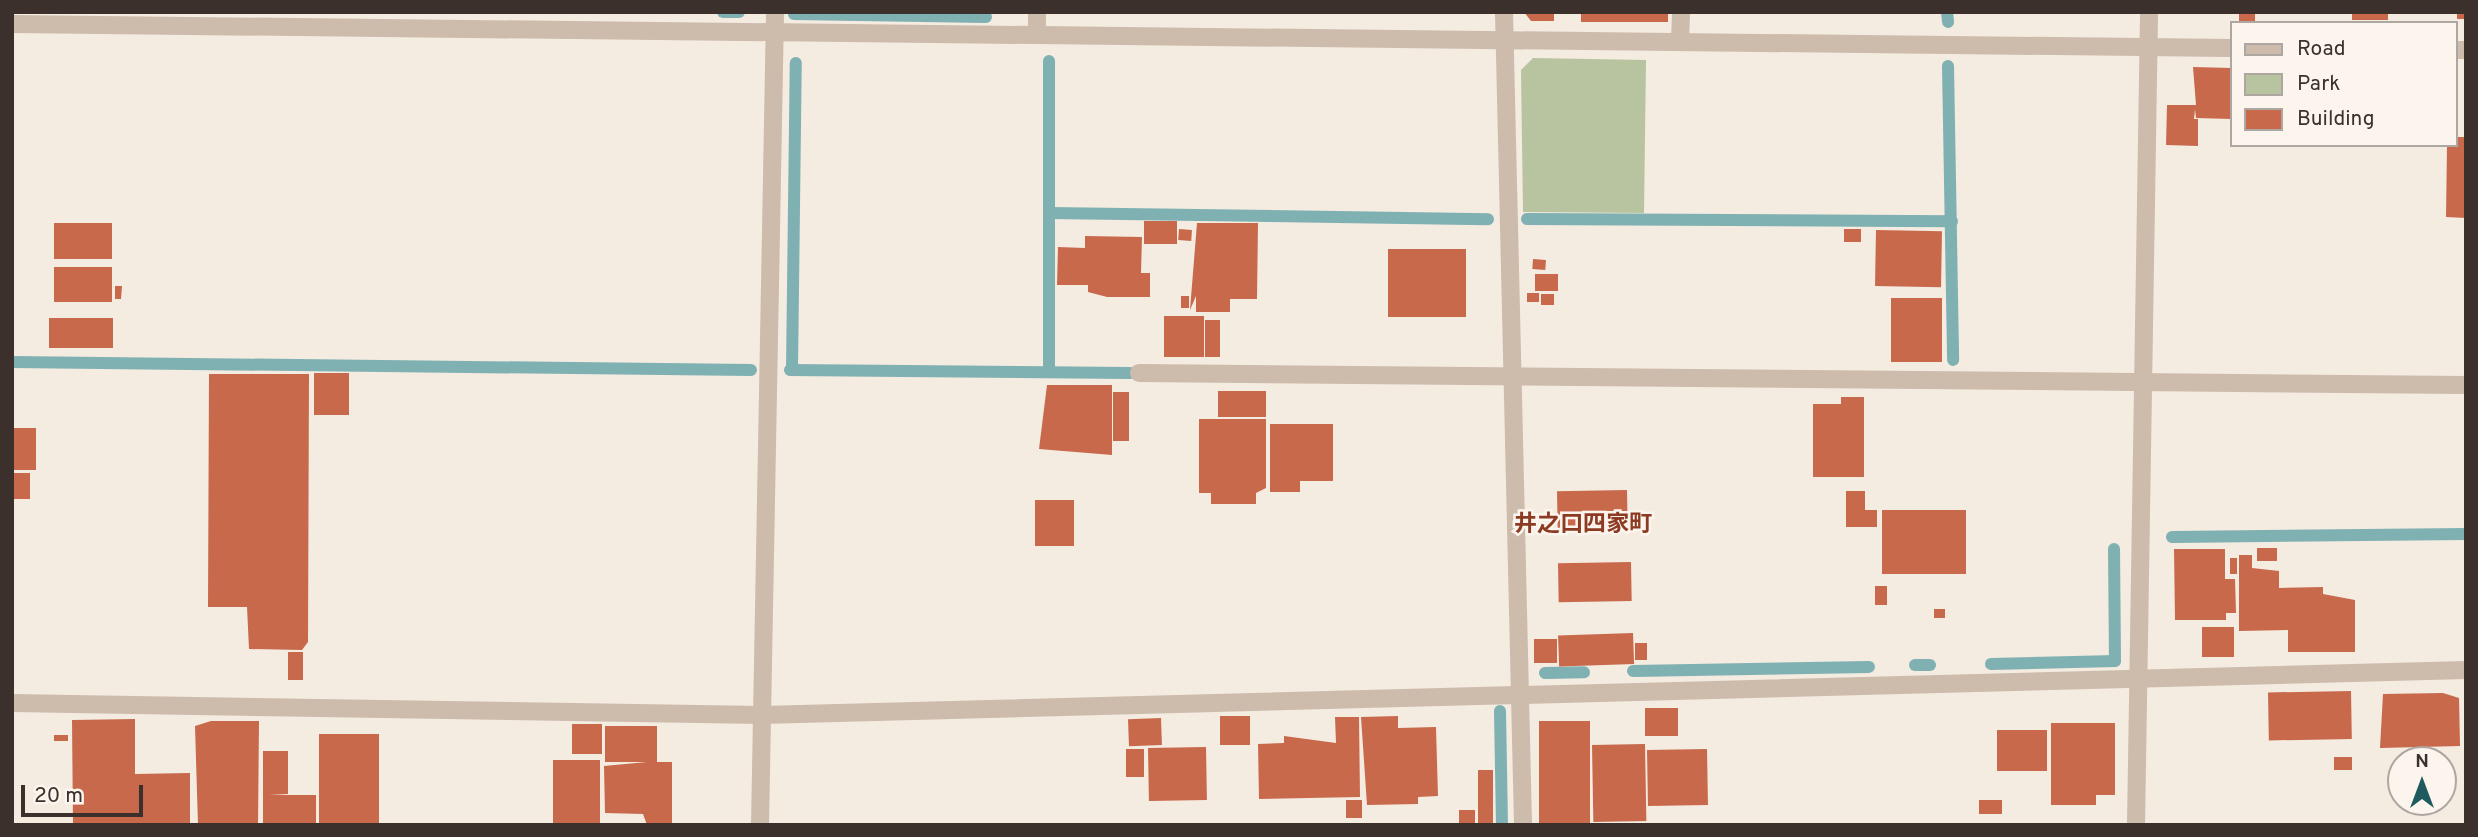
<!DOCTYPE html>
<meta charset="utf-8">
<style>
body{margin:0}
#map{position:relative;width:2478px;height:837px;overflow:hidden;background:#f4ebe1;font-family:Overpass,"Noto Sans JP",sans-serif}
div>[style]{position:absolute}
.green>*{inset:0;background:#b8c4a0}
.stream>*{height:12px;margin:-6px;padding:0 6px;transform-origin:6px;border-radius:6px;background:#7fb0b2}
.building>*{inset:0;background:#c8694b;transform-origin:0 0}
.minor>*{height:18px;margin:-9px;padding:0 9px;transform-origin:9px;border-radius:9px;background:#cdbbac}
span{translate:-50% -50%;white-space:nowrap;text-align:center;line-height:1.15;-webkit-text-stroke:5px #fbf5ee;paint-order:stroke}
.quarter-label{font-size:23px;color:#8c3b22;font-weight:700}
.frame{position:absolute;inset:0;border:14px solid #3b302b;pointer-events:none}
.legend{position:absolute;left:2230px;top:21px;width:228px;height:126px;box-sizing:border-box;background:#fbf5ee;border:2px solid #aea6a0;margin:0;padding:9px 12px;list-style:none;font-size:21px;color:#3b302b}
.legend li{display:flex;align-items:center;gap:14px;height:35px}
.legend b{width:35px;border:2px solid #aea6a0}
.north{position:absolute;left:2387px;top:746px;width:70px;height:70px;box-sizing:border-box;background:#fbf5ee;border:2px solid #aea6a0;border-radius:50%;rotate:0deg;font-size:19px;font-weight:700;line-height:28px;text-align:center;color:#3b302b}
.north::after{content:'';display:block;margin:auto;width:24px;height:32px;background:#1f5a5e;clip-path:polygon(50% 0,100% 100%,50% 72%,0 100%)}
.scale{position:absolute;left:21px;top:785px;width:122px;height:32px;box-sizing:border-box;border:4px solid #3b302b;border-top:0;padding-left:9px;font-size:21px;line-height:24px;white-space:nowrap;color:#3b302b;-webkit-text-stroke:5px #fbf5ee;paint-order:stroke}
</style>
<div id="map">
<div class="green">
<div style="clip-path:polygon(1533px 58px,1646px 60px,1644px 213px,1523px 212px,1521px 70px)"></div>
</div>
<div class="stream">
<div style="left:723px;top:12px;width:16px"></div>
<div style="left:1947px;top:12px;width:10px;rotate:84deg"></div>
<div style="left:794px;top:14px;width:192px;rotate:0.9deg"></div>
<div style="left:1948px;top:66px;width:294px;rotate:89deg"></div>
<div style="left:1049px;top:213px;width:439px;rotate:0.8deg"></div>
<div style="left:1527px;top:219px;width:425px;rotate:0.3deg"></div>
<div style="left:12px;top:362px;width:739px;rotate:0.62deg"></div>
<div style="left:790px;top:370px;width:340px;rotate:0.5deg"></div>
<div style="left:792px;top:370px;width:307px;rotate:-89.3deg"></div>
<div style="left:1049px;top:372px;width:311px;rotate:-90deg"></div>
<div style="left:2172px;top:537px;width:294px;rotate:-0.6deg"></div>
<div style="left:1991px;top:664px;width:124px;rotate:-1.4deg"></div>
<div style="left:2115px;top:661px;width:112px;rotate:-90.5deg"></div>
<div style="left:1915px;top:665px;width:15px"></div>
<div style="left:1633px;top:671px;width:236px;rotate:-1deg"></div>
<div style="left:1545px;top:673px;width:39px;rotate:-1deg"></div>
<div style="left:1500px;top:711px;width:114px;rotate:89deg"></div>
</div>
<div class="building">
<div style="clip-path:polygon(1524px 12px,1554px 12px,1554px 21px,1531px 21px)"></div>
<div style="left:1581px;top:12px;width:87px;height:10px"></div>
<div style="left:2239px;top:12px;width:16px;height:11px"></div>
<div style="left:2352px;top:12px;width:36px;height:8px"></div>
<div style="left:2457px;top:12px;width:9px;height:7px"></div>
<div style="clip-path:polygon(2193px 67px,2231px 68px,2231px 119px,2196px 118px,2195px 109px,2194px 119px,2198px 119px,2198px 146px,2166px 145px,2167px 105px,2196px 105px)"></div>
<div style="clip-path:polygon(2455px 137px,2466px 137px,2466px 218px,2446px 217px,2447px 145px,2455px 145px)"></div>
<div style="left:1144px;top:221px;width:33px;height:23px"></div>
<div style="left:54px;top:223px;width:58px;height:36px"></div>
<div style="clip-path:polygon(1197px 223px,1258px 223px,1257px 299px,1230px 299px,1230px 312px,1196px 312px,1196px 296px,1190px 310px)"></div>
<div style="left:1179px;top:229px;width:13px;height:11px;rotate:4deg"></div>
<div style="left:1844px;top:229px;width:17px;height:13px"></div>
<div style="left:1876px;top:230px;width:66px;height:56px;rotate:1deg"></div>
<div style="clip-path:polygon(1085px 236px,1142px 237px,1141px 273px,1150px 273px,1150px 297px,1107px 297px,1088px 292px,1088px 285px,1057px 285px,1058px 247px,1085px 248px)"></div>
<div style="left:1466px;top:249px;width:68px;height:78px;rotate:90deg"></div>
<div style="left:1533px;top:259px;width:13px;height:10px;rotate:4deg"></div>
<div style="left:54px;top:267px;width:58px;height:35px"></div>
<div style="left:1535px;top:274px;width:23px;height:17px"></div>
<div style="clip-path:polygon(115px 286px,122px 286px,121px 299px,115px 299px)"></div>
<div style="left:1527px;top:293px;width:12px;height:9px"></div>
<div style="left:1541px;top:294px;width:13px;height:11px"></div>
<div style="left:1181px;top:296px;width:8px;height:12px"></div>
<div style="left:1891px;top:298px;width:51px;height:64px"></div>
<div style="left:1164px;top:316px;width:40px;height:41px"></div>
<div style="left:49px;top:318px;width:64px;height:30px"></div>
<div style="left:1205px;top:320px;width:15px;height:37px"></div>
<div style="left:314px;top:373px;width:35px;height:42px"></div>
<div style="clip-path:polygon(209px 374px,309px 374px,308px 642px,302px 650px,249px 649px,247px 607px,208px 607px)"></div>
<div style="clip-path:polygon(1047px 385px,1112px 385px,1112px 455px,1039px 449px)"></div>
<div style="left:1218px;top:391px;width:48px;height:26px"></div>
<div style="left:1113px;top:392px;width:16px;height:49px"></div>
<div style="clip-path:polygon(1841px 397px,1864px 397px,1864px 477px,1813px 477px,1813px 404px,1841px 404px)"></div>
<div style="clip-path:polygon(1199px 419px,1266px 419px,1266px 488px,1256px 493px,1256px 504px,1211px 504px,1211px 493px,1199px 493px)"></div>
<div style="clip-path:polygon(1270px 424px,1333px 424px,1333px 481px,1300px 481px,1300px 492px,1270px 492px)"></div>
<div style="left:12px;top:428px;width:24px;height:42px"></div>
<div style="left:12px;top:473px;width:18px;height:26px"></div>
<div style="left:1627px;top:490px;width:39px;height:70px;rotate:89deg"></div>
<div style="clip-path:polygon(1846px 491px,1865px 491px,1865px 510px,1877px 510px,1877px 527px,1846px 527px)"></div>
<div style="left:1035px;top:500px;width:39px;height:46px"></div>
<div style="left:1882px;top:510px;width:84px;height:64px"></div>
<div style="left:2257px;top:548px;width:20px;height:13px"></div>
<div style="clip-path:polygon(2174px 549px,2225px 549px,2225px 579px,2235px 579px,2236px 613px,2226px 613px,2226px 620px,2175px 620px)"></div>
<div style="clip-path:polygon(2239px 555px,2252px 555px,2252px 568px,2279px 571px,2279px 588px,2323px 587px,2323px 594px,2355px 600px,2355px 652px,2288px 652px,2288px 630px,2239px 631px)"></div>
<div style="left:2230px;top:558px;width:7px;height:16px"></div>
<div style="left:1631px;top:562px;width:39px;height:73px;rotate:89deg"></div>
<div style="left:1875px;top:586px;width:12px;height:19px"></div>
<div style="left:1934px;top:609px;width:11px;height:9px"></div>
<div style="left:2202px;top:627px;width:32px;height:30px"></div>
<div style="left:1633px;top:633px;width:31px;height:75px;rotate:88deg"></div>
<div style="left:1534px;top:639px;width:23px;height:24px"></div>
<div style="left:1647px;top:643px;width:17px;height:12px;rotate:90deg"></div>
<div style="left:288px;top:652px;width:15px;height:28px"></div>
<div style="left:2351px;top:691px;width:48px;height:83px;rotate:89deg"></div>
<div style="clip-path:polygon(2443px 693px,2459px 698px,2460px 746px,2380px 748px,2383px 694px)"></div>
<div style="left:1645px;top:708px;width:33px;height:28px"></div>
<div style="left:1250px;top:716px;width:29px;height:30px;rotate:90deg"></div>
<div style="clip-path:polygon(1398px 716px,1398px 728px,1436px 727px,1438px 796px,1418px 797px,1418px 804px,1367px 805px,1361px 717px)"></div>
<div style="clip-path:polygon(1335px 717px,1359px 717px,1360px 797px,1259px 799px,1258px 744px,1284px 743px,1284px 736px,1336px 743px)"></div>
<div style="left:1161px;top:718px;width:27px;height:33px;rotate:88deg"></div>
<div style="clip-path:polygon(135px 719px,135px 774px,190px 773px,190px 825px,73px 825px,72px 720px)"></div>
<div style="clip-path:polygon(211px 721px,259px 721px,258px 825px,198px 825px,195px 726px)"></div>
<div style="left:1539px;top:721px;width:51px;height:104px"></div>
<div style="clip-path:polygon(2051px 723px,2115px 723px,2115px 795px,2096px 795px,2096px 805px,2051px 805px)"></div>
<div style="left:602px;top:724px;width:30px;height:30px;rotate:90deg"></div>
<div style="left:605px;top:726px;width:52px;height:36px"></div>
<div style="left:1997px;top:730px;width:50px;height:41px"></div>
<div style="left:319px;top:734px;width:60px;height:91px"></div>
<div style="left:54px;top:735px;width:14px;height:6px"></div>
<div style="left:1645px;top:744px;width:77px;height:53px;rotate:89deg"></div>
<div style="left:1206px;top:747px;width:53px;height:58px;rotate:89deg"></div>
<div style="left:1126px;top:749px;width:18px;height:28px"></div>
<div style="left:1707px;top:749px;width:56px;height:60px;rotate:89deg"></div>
<div style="clip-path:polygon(263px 751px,288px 751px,288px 794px,269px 795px,316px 795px,316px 825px,263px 825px)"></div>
<div style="left:2334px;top:757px;width:18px;height:13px"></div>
<div style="left:553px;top:760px;width:47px;height:65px"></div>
<div style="clip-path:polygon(647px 762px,672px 762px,672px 825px,647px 825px,643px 814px,605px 813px,604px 766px)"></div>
<div style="left:1478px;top:770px;width:15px;height:55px"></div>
<div style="left:1346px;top:800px;width:16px;height:18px"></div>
<div style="left:1979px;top:800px;width:23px;height:14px"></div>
<div style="left:1459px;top:810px;width:16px;height:15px"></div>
</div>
<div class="minor">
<div style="left:1504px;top:12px;width:813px;rotate:88.66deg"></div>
<div style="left:12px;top:24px;width:2219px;rotate:0.62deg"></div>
<div style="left:1037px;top:34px;width:22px;rotate:-90deg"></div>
<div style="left:1680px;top:42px;width:30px;rotate:-88deg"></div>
<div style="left:2455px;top:50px;width:11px"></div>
<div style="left:1139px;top:373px;width:1327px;rotate:0.52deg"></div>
<div style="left:12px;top:703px;width:750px;rotate:0.92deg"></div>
<div style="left:762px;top:715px;width:1705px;rotate:-1.51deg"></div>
<div style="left:760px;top:825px;width:813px;rotate:-88.94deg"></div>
<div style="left:2136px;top:825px;width:813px;rotate:-89.08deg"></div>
</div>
<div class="quarter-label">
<span style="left:1583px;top:526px">井之口四家町</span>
</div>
<div class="frame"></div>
<ul class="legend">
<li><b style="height:9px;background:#cdbbac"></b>Road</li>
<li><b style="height:19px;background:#b8c4a0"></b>Park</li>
<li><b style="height:19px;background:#c8694b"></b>Building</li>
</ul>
<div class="north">N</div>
<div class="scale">20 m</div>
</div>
